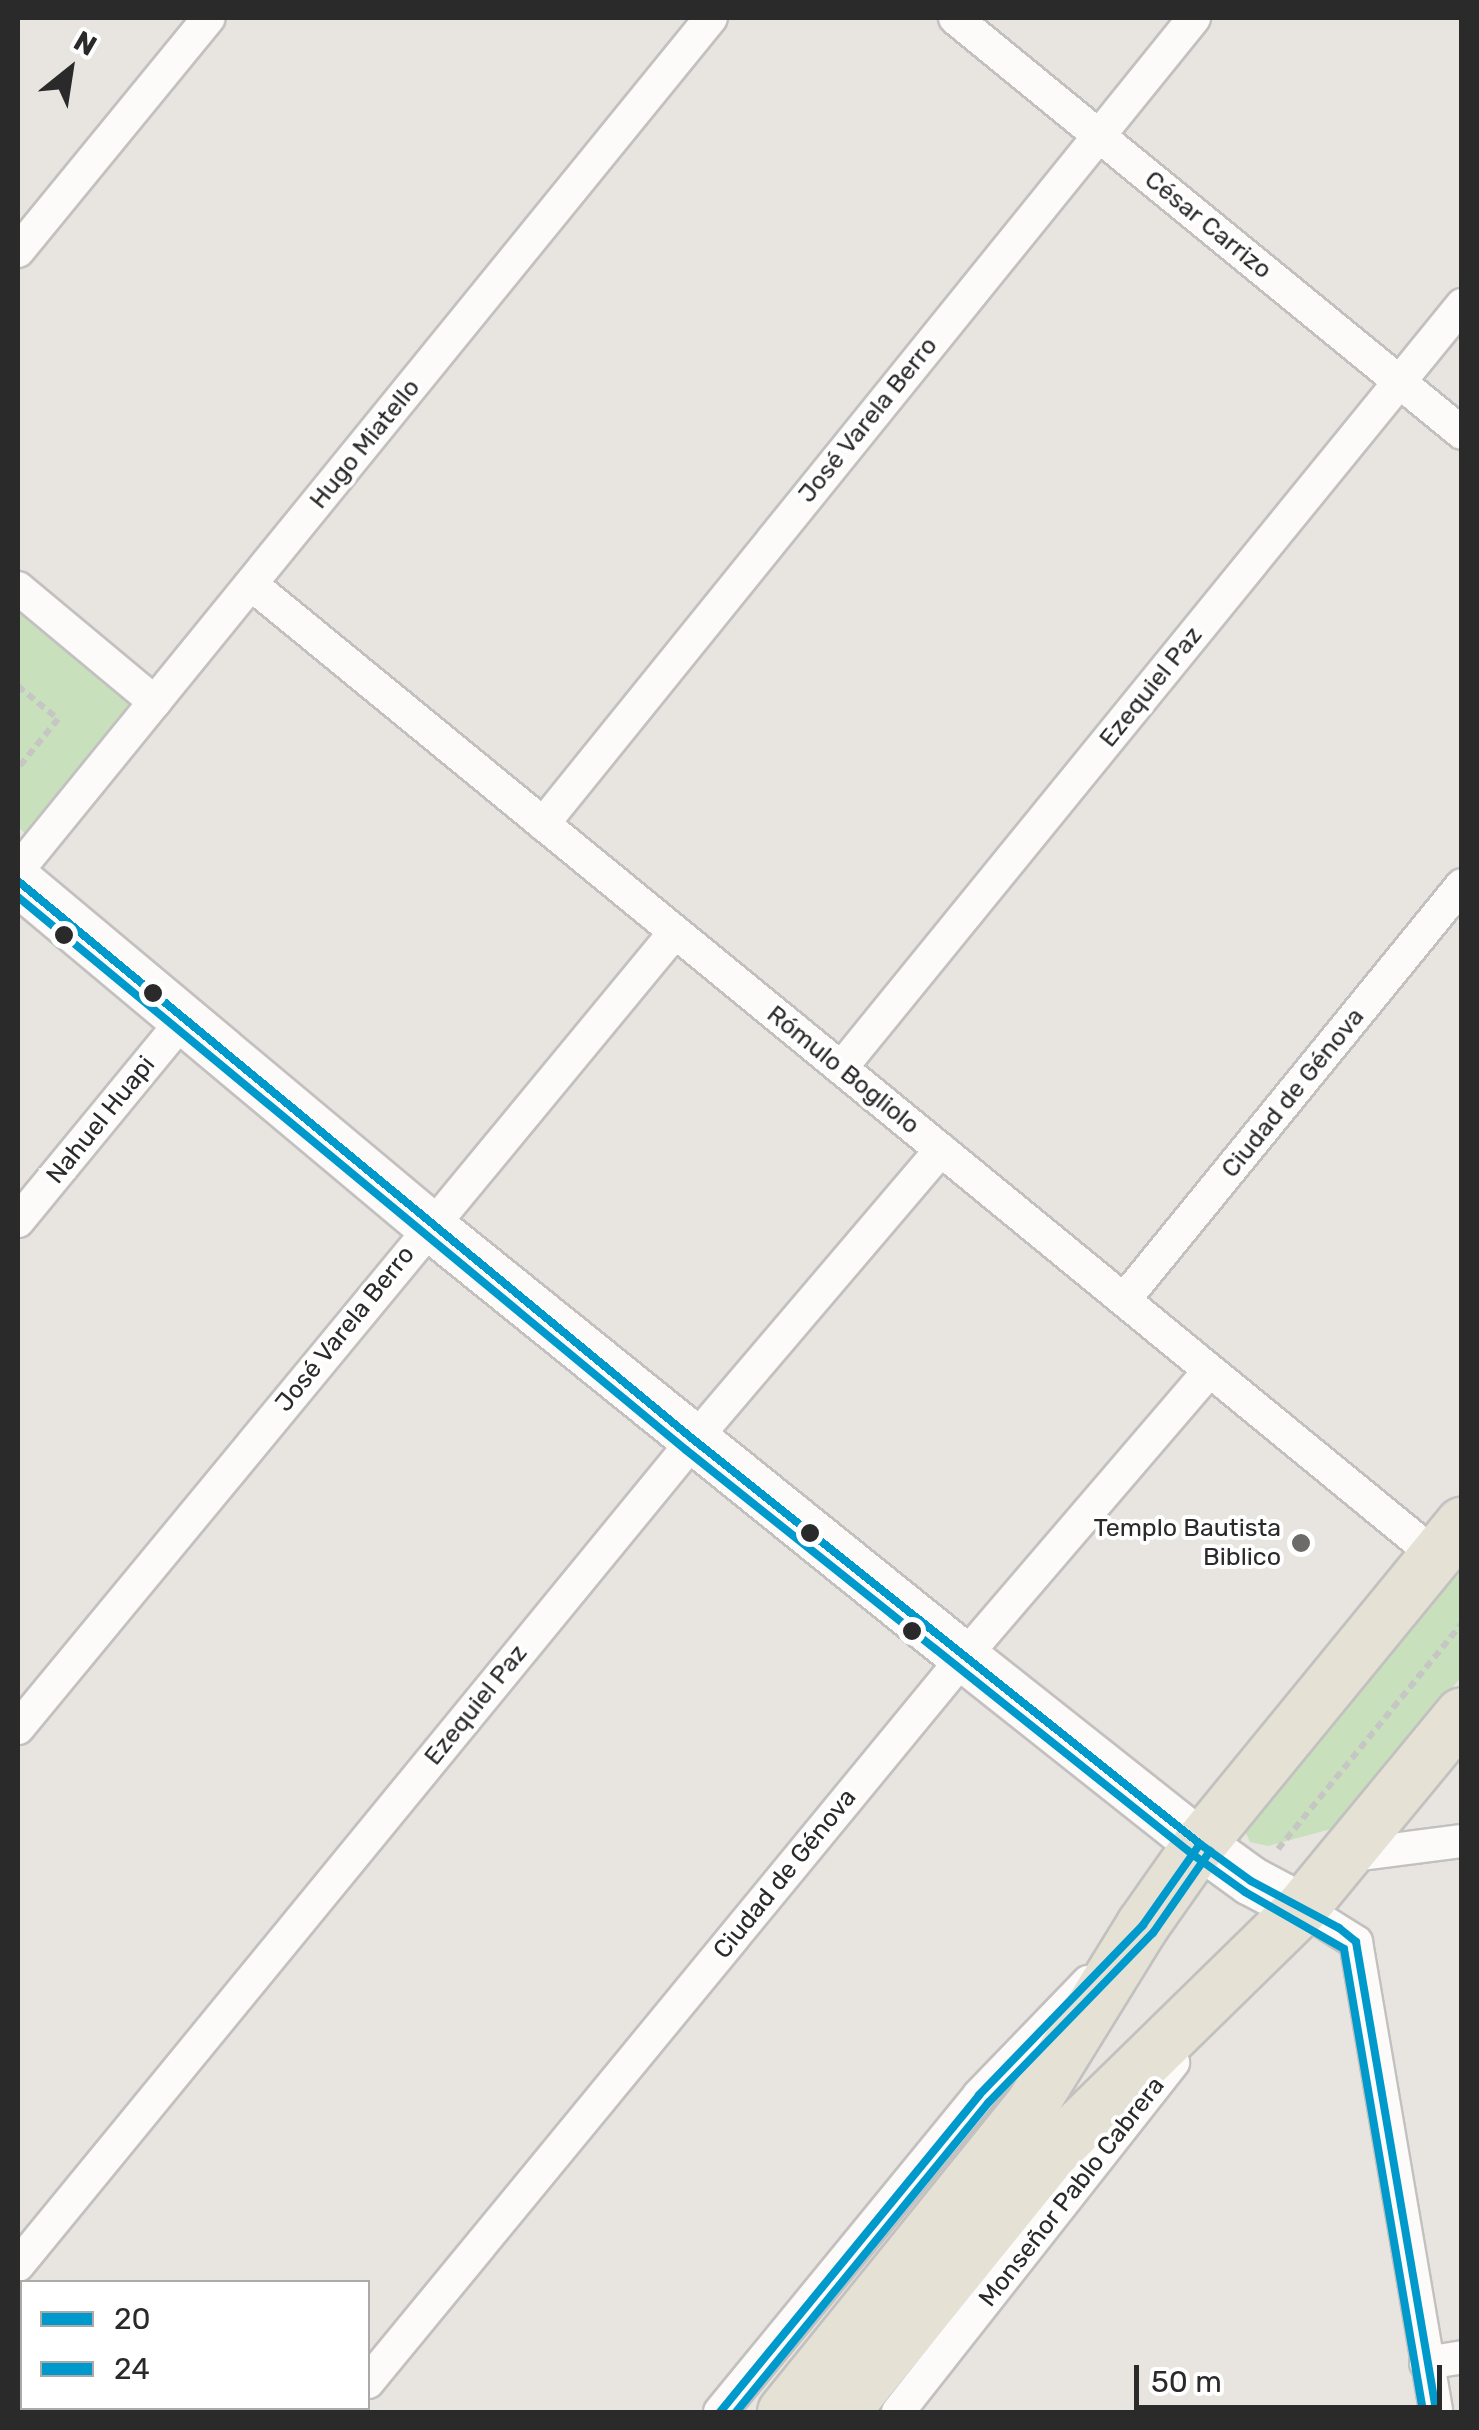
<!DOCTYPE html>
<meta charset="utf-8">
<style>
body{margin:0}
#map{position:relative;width:1479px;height:2430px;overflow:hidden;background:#e8e5e0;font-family:Rubik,sans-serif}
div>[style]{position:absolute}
.green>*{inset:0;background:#c9e0bc}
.path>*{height:6px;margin-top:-3px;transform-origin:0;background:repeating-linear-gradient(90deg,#c6c6c5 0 8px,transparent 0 13px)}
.roads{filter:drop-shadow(2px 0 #c2c1c0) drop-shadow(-2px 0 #c2c1c0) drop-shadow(0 2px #c2c1c0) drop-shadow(0 -2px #c2c1c0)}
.minor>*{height:32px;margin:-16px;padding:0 16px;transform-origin:16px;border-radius:16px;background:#fcfbfa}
.secondary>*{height:48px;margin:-24px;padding:0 24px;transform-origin:24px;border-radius:24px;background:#fcfbfa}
.primary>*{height:52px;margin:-26px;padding:0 26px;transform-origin:26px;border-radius:26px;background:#e5e2d5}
.bus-1>*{height:8px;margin:-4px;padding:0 4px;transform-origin:4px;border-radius:4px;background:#0099cb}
.bus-2>*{height:8px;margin:-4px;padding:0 4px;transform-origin:4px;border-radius:4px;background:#0099cb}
.dots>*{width:28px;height:28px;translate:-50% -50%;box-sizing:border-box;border:5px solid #fff;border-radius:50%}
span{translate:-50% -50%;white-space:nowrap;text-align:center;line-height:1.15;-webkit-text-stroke:8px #fff;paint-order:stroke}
.street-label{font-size:25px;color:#2a2a2a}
.poi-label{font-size:25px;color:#2a2a2a}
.right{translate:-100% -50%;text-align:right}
.frame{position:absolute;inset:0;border:20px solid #2a2a2a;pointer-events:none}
.legend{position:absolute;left:20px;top:2280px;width:350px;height:130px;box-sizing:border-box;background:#fff;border:2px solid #aaa;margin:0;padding:12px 18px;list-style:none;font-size:30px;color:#2a2a2a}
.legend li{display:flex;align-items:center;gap:20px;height:50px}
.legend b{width:50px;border:2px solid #aaa}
.north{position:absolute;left:20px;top:20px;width:100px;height:100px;-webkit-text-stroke:8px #fff;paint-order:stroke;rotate:30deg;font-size:28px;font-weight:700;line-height:40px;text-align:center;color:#2a2a2a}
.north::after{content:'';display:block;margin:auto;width:35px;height:45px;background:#2a2a2a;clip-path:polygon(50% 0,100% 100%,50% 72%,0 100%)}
.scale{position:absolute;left:1134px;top:2365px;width:308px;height:45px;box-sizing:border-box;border:5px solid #2a2a2a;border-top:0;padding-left:12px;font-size:30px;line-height:35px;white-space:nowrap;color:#2a2a2a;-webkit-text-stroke:8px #fff;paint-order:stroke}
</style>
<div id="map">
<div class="green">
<div style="clip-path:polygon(18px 611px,130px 703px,27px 835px,18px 827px)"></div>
<div style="clip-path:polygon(1461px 1565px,1461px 1677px,1354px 1809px,1331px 1829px,1268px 1846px,1250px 1842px,1244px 1829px)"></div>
</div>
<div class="path">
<div style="left:18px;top:686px;width:52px;rotate:39.5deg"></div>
<div style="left:58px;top:719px;width:63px;rotate:129.2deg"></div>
<div style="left:1278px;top:1849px;width:291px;rotate:-50.8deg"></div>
</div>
<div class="roads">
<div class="minor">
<div style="left:955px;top:18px;width:655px;rotate:39.3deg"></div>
<div style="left:18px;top:251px;width:301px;rotate:-50.7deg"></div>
<div style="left:251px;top:584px;width:1533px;rotate:39.36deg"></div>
<div style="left:18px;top:588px;width:178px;rotate:39.8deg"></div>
<div style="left:543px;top:824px;width:1036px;rotate:-51.07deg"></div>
<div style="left:18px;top:870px;width:1098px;rotate:-50.88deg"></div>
<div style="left:841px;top:1068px;width:984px;rotate:-50.86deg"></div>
<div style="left:18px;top:1221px;width:261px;rotate:-50.6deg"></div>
<div style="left:1124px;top:1300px;width:535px;rotate:-50.84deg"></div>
<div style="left:18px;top:1728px;width:1032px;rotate:-50.46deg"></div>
<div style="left:1345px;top:1856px;width:118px;rotate:-7.3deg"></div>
<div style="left:1302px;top:1908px;width:64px;rotate:32.2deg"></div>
<div style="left:1356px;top:1942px;width:477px;rotate:80.3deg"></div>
<div style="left:18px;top:2265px;width:1067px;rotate:-50.67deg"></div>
<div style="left:694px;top:1440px;width:381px;rotate:-49.6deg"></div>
<div style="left:1426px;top:2363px;width:36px;rotate:-9deg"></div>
<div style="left:368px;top:2382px;width:939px;rotate:-50.58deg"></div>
<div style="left:964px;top:1657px;width:377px;rotate:-49.4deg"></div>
<div style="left:342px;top:2412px;width:6px;rotate:-45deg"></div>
<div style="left:720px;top:2412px;width:409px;rotate:-50.7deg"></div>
<div style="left:979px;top:2095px;width:157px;rotate:-46deg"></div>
<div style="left:898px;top:2412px;width:445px;rotate:-51.8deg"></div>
</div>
<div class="secondary">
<div style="left:18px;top:881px;width:537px;rotate:39.94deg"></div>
<div style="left:430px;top:1226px;width:686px;rotate:38.91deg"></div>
<div style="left:964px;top:1657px;width:301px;rotate:38.4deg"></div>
<div style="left:1200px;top:1844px;width:63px;rotate:36deg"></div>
<div style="left:1251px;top:1881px;width:58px;rotate:27.9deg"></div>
</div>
<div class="primary">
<div style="left:784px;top:2412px;width:397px;rotate:-51.1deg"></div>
<div style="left:1033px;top:2103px;width:209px;rotate:-58.3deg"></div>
<div style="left:1143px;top:1925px;width:99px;rotate:-54.9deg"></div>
<div style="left:1200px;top:1844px;width:414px;rotate:-50.7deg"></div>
<div style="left:843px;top:2412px;width:334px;rotate:-51.1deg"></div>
<div style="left:1053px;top:2152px;width:349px;rotate:-44.4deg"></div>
<div style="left:1302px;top:1908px;width:251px;rotate:-50.5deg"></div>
</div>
</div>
<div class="bus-1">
<div style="left:18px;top:881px;width:877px;rotate:39.59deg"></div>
<div style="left:694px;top:1440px;width:647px;rotate:38.6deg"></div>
<div style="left:1200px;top:1844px;width:63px;rotate:36deg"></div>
<div style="left:1251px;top:1881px;width:100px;rotate:28.1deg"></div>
<div style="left:1339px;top:1928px;width:22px;rotate:39deg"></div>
<div style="left:1356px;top:1942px;width:477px;rotate:80.3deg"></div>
<div style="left:720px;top:2412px;width:409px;rotate:-50.7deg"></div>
<div style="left:979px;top:2095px;width:236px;rotate:-46deg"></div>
<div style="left:1143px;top:1925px;width:99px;rotate:-54.9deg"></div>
</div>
<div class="bus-2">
<div style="left:18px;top:897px;width:867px;rotate:39.62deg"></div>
<div style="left:686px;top:1450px;width:647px;rotate:38.6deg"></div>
<div style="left:1192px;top:1854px;width:65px;rotate:35.6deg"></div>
<div style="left:1245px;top:1892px;width:114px;rotate:29.9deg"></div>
<div style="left:1344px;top:1949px;width:470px;rotate:80.3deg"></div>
<div style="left:736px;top:2412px;width:399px;rotate:-50.8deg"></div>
<div style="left:988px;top:2103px;width:237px;rotate:-45.9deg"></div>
<div style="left:1153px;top:1933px;width:100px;rotate:-55.2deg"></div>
</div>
<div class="dots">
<div style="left:64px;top:935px;background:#2a2a2a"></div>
<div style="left:153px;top:993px;background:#2a2a2a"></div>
<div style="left:810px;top:1533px;background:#2a2a2a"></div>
<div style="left:1301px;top:1543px;background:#6c6b6a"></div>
<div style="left:912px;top:1631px;background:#2a2a2a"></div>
</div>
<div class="street-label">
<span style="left:1208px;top:225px;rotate:39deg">César Carrizo</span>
<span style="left:868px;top:420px;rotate:-51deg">José Varela Berro</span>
<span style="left:365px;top:444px;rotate:-51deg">Hugo Miatello</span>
<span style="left:1151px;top:687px;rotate:-51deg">Ezequiel Paz</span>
<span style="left:843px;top:1070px;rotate:39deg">Rómulo Bogliolo</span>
<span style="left:1293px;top:1093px;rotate:-51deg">Ciudad de Génova</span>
<span style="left:101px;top:1120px;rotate:-51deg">Nahuel Huapi</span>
<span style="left:345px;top:1329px;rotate:-51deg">José Varela Berro</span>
<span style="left:476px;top:1705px;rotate:-51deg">Ezequiel Paz</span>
<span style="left:785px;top:1874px;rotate:-51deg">Ciudad de Génova</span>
<span style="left:1072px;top:2192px;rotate:-52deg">Monseñor Pablo Cabrera</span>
</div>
<div class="poi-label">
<span class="right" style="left:1281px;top:1543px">Templo Bautista<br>Biblico</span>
</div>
<div class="frame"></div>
<ul class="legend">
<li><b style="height:12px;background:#0099cb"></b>20</li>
<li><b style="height:12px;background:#0099cb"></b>24</li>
</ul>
<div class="north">N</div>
<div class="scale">50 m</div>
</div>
